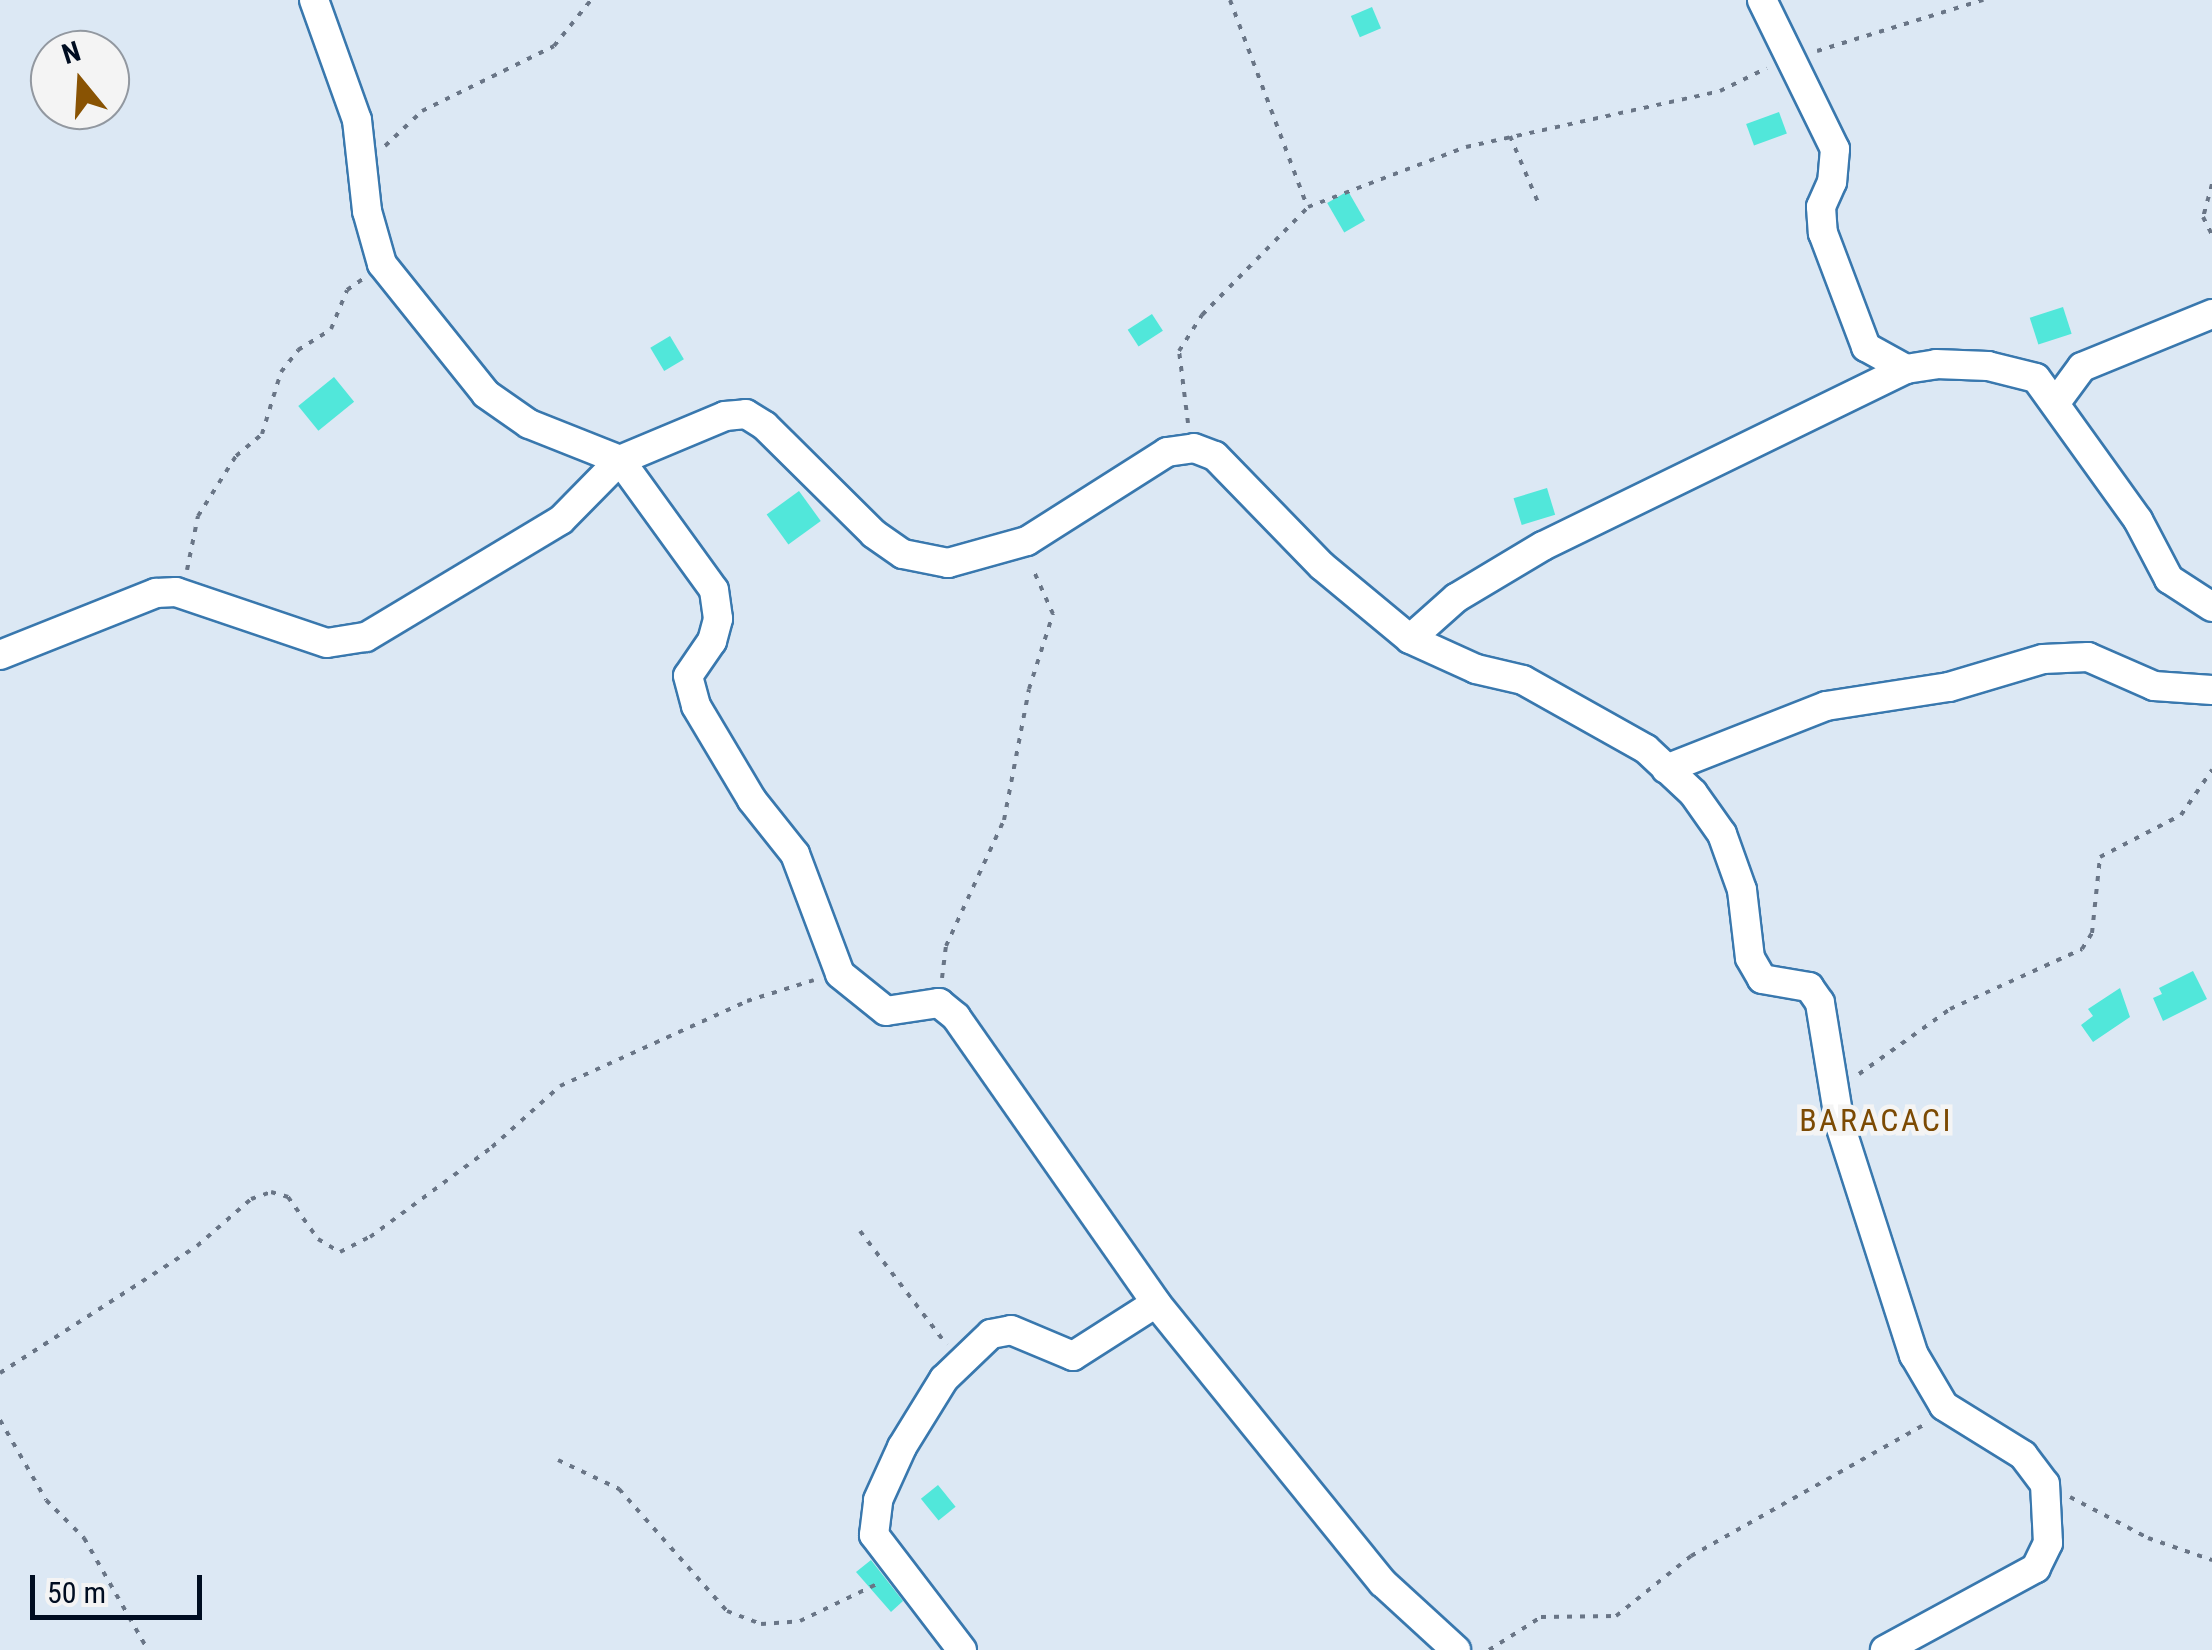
<!DOCTYPE html>
<style>
body{margin:0}
#map{position:relative;width:2212px;height:1650px;overflow:hidden;background:#dce8f4;font-family:"Roboto Condensed",sans-serif}
div>[style]{position:absolute}
.building>*{inset:0;background:#51e7da;transform-origin:0 0}
.path>*{height:4px;margin-top:-2px;transform-origin:0;background:repeating-linear-gradient(90deg,#697586 0 5px,transparent 0 13px)}
.roads{filter:drop-shadow(2px 0 #3978ae) drop-shadow(-2px 0 #3978ae) drop-shadow(0 2px #3978ae) drop-shadow(0 -2px #3978ae)}
.street>*{height:28px;margin:-14px;padding:0 14px;transform-origin:14px;border-radius:14px;background:#fff}
span{translate:-50% -50%;white-space:nowrap;text-align:center;line-height:1.15;-webkit-text-stroke:9px #f4f4f4;paint-order:stroke}
.quarter-label{font-size:32px;color:#7c4a03;letter-spacing:2.5px}
.north{position:absolute;left:30px;top:30px;width:100px;height:100px;box-sizing:border-box;background:#f4f4f4;border:2px solid #9298a0;border-radius:50%;rotate:342deg;font-size:28px;font-weight:700;line-height:40px;text-align:center;color:#000d21}
.north::after{content:'';display:block;margin:auto;width:35px;height:45px;background:#895303;clip-path:polygon(50% 0,100% 100%,50% 72%,0 100%)}
.scale{position:absolute;left:30px;top:1575px;width:172px;height:45px;box-sizing:border-box;border:5px solid #000d21;border-top:0;padding-left:12px;font-size:30px;line-height:35px;white-space:nowrap;color:#000d21;-webkit-text-stroke:8px #f4f4f4;paint-order:stroke}
</style>
<div id="map">
<div class="building">
<div style="left:1372px;top:7px;width:23px;height:23px;rotate:67deg"></div>
<div style="left:1779px;top:112px;width:23px;height:35px;rotate:70deg"></div>
<div style="left:1348px;top:191px;width:34px;height:24px;rotate:60deg"></div>
<div style="left:2063px;top:307px;width:28px;height:35px;rotate:72deg"></div>
<div style="left:1152px;top:314px;width:20px;height:29px;rotate:57deg"></div>
<div style="left:670px;top:336px;width:27px;height:23px;rotate:59deg"></div>
<div style="left:334px;top:377px;width:32px;height:46px;rotate:51deg"></div>
<div style="left:1547px;top:488px;width:28px;height:35px;rotate:73deg"></div>
<div style="left:799px;top:491px;width:37px;height:40px;rotate:54deg"></div>
<div style="clip-path:polygon(2193px 971px,2207px 999px,2163px 1021px,2153px 998px,2162px 994px,2159px 988px)"></div>
<div style="clip-path:polygon(2120px 988px,2130px 1017px,2093px 1042px,2081px 1025px,2093px 1016px,2088px 1009px)"></div>
<div style="left:938px;top:1485px;width:28px;height:22px;rotate:51deg"></div>
<div style="clip-path:polygon(871px 1560px,903px 1601px,891px 1612px,856px 1572px)"></div>
</div>
<div class="path">
<div style="left:1230px;top:0;width:220px;rotate:69.5deg"></div>
<div style="left:1817px;top:51px;width:174px;rotate:-17.1deg"></div>
<div style="left:1510px;top:136px;width:77px;rotate:67.1deg"></div>
<div style="left:385px;top:146px;width:51px;rotate:-43.4deg"></div>
<div style="left:422px;top:111px;width:147px;rotate:-26.2deg"></div>
<div style="left:554px;top:46px;width:59px;rotate:-51.2deg"></div>
<div style="left:2212px;top:184px;width:34px;rotate:105deg"></div>
<div style="left:2203px;top:217px;width:20px;rotate:63deg"></div>
<div style="left:1188px;top:423px;width:73px;rotate:-97.1deg"></div>
<div style="left:1179px;top:351px;width:43px;rotate:-57.4deg"></div>
<div style="left:1202px;top:315px;width:151px;rotate:-45.5deg"></div>
<div style="left:1308px;top:207px;width:169px;rotate:-20.8deg"></div>
<div style="left:1466px;top:147px;width:260px;rotate:-12.4deg"></div>
<div style="left:1720px;top:91px;width:52px;rotate:-26.1deg"></div>
<div style="left:187px;top:570px;width:55px;rotate:-78.5deg"></div>
<div style="left:198px;top:516px;width:71px;rotate:-57.7deg"></div>
<div style="left:236px;top:456px;width:34px;rotate:-40deg"></div>
<div style="left:262px;top:434px;width:65px;rotate:-73deg"></div>
<div style="left:281px;top:372px;width:28px;rotate:-52deg"></div>
<div style="left:298px;top:350px;width:39px;rotate:-32deg"></div>
<div style="left:331px;top:329px;width:42px;rotate:-67.7deg"></div>
<div style="left:347px;top:290px;width:19px;rotate:-35deg"></div>
<div style="left:942px;top:978px;width:32px;rotate:-83deg"></div>
<div style="left:946px;top:946px;width:139px;rotate:-65.3deg"></div>
<div style="left:1004px;top:820px;width:133px;rotate:-79.2deg"></div>
<div style="left:1029px;top:689px;width:79px;rotate:-72.3deg"></div>
<div style="left:1053px;top:614px;width:51px;rotate:-114.1deg"></div>
<div style="left:1859px;top:1074px;width:112px;rotate:-35.5deg"></div>
<div style="left:1950px;top:1009px;width:145px;rotate:-24.4deg"></div>
<div style="left:2082px;top:949px;width:19px;rotate:-58deg"></div>
<div style="left:2092px;top:933px;width:76px;rotate:-84deg"></div>
<div style="left:2100px;top:857px;width:91px;rotate:-27.4deg"></div>
<div style="left:2181px;top:815px;width:55px;rotate:-55.4deg"></div>
<div style="left:860px;top:1231px;width:143px;rotate:52.7deg"></div>
<div style="left:0;top:1373px;width:234px;rotate:-32.8deg"></div>
<div style="left:197px;top:1246px;width:72px;rotate:-41deg"></div>
<div style="left:251px;top:1199px;width:21px;rotate:-19deg"></div>
<div style="left:271px;top:1192px;width:18px;rotate:16deg"></div>
<div style="left:288px;top:1197px;width:52px;rotate:54.5deg"></div>
<div style="left:318px;top:1239px;width:26px;rotate:31deg"></div>
<div style="left:340px;top:1252px;width:34px;rotate:-27deg"></div>
<div style="left:370px;top:1237px;width:152px;rotate:-36.4deg"></div>
<div style="left:492px;top:1147px;width:91px;rotate:-41.9deg"></div>
<div style="left:560px;top:1086px;width:205px;rotate:-24.4deg"></div>
<div style="left:747px;top:1001px;width:70px;rotate:-17.4deg"></div>
<div style="left:0;top:1420px;width:92px;rotate:60.1deg"></div>
<div style="left:46px;top:1500px;width:54px;rotate:45deg"></div>
<div style="left:84px;top:1538px;width:129px;rotate:60.3deg"></div>
<div style="left:558px;top:1460px;width:68px;rotate:25.4deg"></div>
<div style="left:619px;top:1489px;width:163px;rotate:48.5deg"></div>
<div style="left:727px;top:1611px;width:36px;rotate:21deg"></div>
<div style="left:761px;top:1624px;width:39px;rotate:-4deg"></div>
<div style="left:800px;top:1621px;width:90px;rotate:-25.7deg"></div>
<div style="left:2070px;top:1497px;width:88px;rotate:27.7deg"></div>
<div style="left:2148px;top:1538px;width:68px;rotate:19deg"></div>
<div style="left:1489px;top:1650px;width:62px;rotate:-32.4deg"></div>
<div style="left:1541px;top:1617px;width:75px;rotate:-0.8deg"></div>
<div style="left:1616px;top:1616px;width:96px;rotate:-38.7deg"></div>
<div style="left:1691px;top:1556px;width:271px;rotate:-29.4deg"></div>
</div>
<div class="roads">
<div class="street">
<div style="left:314px;top:0;width:127px;rotate:70.3deg"></div>
<div style="left:357px;top:120px;width:92px;rotate:83.7deg"></div>
<div style="left:367px;top:211px;width:55px;rotate:74.2deg"></div>
<div style="left:382px;top:264px;width:166px;rotate:51.3deg"></div>
<div style="left:486px;top:394px;width:52px;rotate:34.9deg"></div>
<div style="left:529px;top:424px;width:98px;rotate:21.6deg"></div>
<div style="left:620px;top:460px;width:160px;rotate:54.1deg"></div>
<div style="left:714px;top:590px;width:29px;rotate:82deg"></div>
<div style="left:718px;top:619px;width:23px;rotate:105deg"></div>
<div style="left:712px;top:641px;width:42px;rotate:124.4deg"></div>
<div style="left:688px;top:676px;width:31px;rotate:75deg"></div>
<div style="left:696px;top:706px;width:109px;rotate:59.2deg"></div>
<div style="left:752px;top:800px;width:69px;rotate:51.5deg"></div>
<div style="left:795px;top:854px;width:128px;rotate:69.4deg"></div>
<div style="left:840px;top:974px;width:59px;rotate:38.8deg"></div>
<div style="left:886px;top:1011px;width:54px;rotate:-8.6deg"></div>
<div style="left:939px;top:1003px;width:22px;rotate:39deg"></div>
<div style="left:956px;top:1017px;width:349px;rotate:55deg"></div>
<div style="left:1156px;top:1303px;width:360px;rotate:51deg"></div>
<div style="left:1383px;top:1583px;width:99px;rotate:42.5deg"></div>
<div style="left:1762px;top:0;width:166px;rotate:63.9deg"></div>
<div style="left:1835px;top:149px;width:33px;rotate:95deg"></div>
<div style="left:1832px;top:182px;width:27px;rotate:114deg"></div>
<div style="left:1821px;top:207px;width:26px;rotate:86deg"></div>
<div style="left:1823px;top:233px;width:122px;rotate:69.3deg"></div>
<div style="left:1866px;top:347px;width:46px;rotate:28.8deg"></div>
<div style="left:2057px;top:401px;width:42px;rotate:-53.7deg"></div>
<div style="left:2082px;top:367px;width:140px;rotate:-22.2deg"></div>
<div style="left:1410px;top:639px;width:62px;rotate:-41.7deg"></div>
<div style="left:1456px;top:598px;width:101px;rotate:-30.9deg"></div>
<div style="left:1543px;top:546px;width:404px;rotate:-26deg"></div>
<div style="left:1906px;top:369px;width:30px;rotate:-9deg"></div>
<div style="left:1936px;top:364px;width:52px;rotate:2.2deg"></div>
<div style="left:1988px;top:366px;width:49px;rotate:14deg"></div>
<div style="left:2036px;top:378px;width:175px;rotate:54.3deg"></div>
<div style="left:2138px;top:520px;width:67px;rotate:62.3deg"></div>
<div style="left:2169px;top:579px;width:51px;rotate:33.1deg"></div>
<div style="left:0;top:655px;width:168px;rotate:-21.7deg"></div>
<div style="left:156px;top:593px;width:20px;rotate:-3deg"></div>
<div style="left:176px;top:592px;width:159px;rotate:18.7deg"></div>
<div style="left:327px;top:643px;width:39px;rotate:-9deg"></div>
<div style="left:366px;top:637px;width:227px;rotate:-31deg"></div>
<div style="left:561px;top:520px;width:84px;rotate:-45.5deg"></div>
<div style="left:620px;top:460px;width:114px;rotate:-22.7deg"></div>
<div style="left:725px;top:416px;width:21px;rotate:-5deg"></div>
<div style="left:746px;top:414px;width:22px;rotate:32deg"></div>
<div style="left:765px;top:426px;width:153px;rotate:44.7deg"></div>
<div style="left:874px;top:534px;width:35px;rotate:35deg"></div>
<div style="left:903px;top:554px;width:46px;rotate:11.3deg"></div>
<div style="left:948px;top:563px;width:82px;rotate:-15.6deg"></div>
<div style="left:1027px;top:541px;width:166px;rotate:-32.4deg"></div>
<div style="left:1167px;top:452px;width:27px;rotate:-8deg"></div>
<div style="left:1194px;top:448px;width:22px;rotate:21deg"></div>
<div style="left:1215px;top:456px;width:153px;rotate:45.8deg"></div>
<div style="left:1322px;top:566px;width:114px;rotate:39.7deg"></div>
<div style="left:1410px;top:639px;width:72px;rotate:24.4deg"></div>
<div style="left:1476px;top:669px;width:48px;rotate:13.2deg"></div>
<div style="left:1523px;top:680px;width:141px;rotate:29.3deg"></div>
<div style="left:1646px;top:749px;width:64px;rotate:43.1deg"></div>
<div style="left:1693px;top:793px;width:50px;rotate:54.7deg"></div>
<div style="left:1722px;top:834px;width:59px;rotate:70.3deg"></div>
<div style="left:1742px;top:890px;width:68px;rotate:83.3deg"></div>
<div style="left:1750px;top:958px;width:24px;rotate:60deg"></div>
<div style="left:1762px;top:979px;width:48px;rotate:9.7deg"></div>
<div style="left:1809px;top:987px;width:19px;rotate:55deg"></div>
<div style="left:1820px;top:1003px;width:124px;rotate:80.7deg"></div>
<div style="left:1840px;top:1125px;width:242px;rotate:72.2deg"></div>
<div style="left:1914px;top:1355px;width:59px;rotate:59.5deg"></div>
<div style="left:1944px;top:1406px;width:93px;rotate:31.8deg"></div>
<div style="left:2023px;top:1455px;width:36px;rotate:53deg"></div>
<div style="left:2045px;top:1484px;width:59px;rotate:87.1deg"></div>
<div style="left:2048px;top:1543px;width:28px;rotate:116deg"></div>
<div style="left:2036px;top:1568px;width:172px;rotate:151.5deg"></div>
<div style="left:1666px;top:769px;width:172px;rotate:-21.5deg"></div>
<div style="left:1826px;top:706px;width:124px;rotate:-8.8deg"></div>
<div style="left:1949px;top:687px;width:98px;rotate:-16.6deg"></div>
<div style="left:2043px;top:659px;width:45px;rotate:-2.5deg"></div>
<div style="left:2088px;top:657px;width:72px;rotate:23.7deg"></div>
<div style="left:2154px;top:686px;width:58px;rotate:3.9deg"></div>
<div style="left:962px;top:1650px;width:145px;rotate:-127.4deg"></div>
<div style="left:874px;top:1535px;width:35px;rotate:-83deg"></div>
<div style="left:878px;top:1500px;width:58px;rotate:-65.6deg"></div>
<div style="left:902px;top:1447px;width:80px;rotate:-58.3deg"></div>
<div style="left:944px;top:1379px;width:65px;rotate:-43.8deg"></div>
<div style="left:991px;top:1334px;width:20px;rotate:-11deg"></div>
<div style="left:1011px;top:1330px;width:67px;rotate:22.8deg"></div>
<div style="left:1073px;top:1356px;width:98px;rotate:-32.6deg"></div>
</div>
</div>
<div class="quarter-label">
<span style="left:1876px;top:1120px">BARACACI</span>
</div>
<div class="north">N</div>
<div class="scale">50 m</div>
</div>
